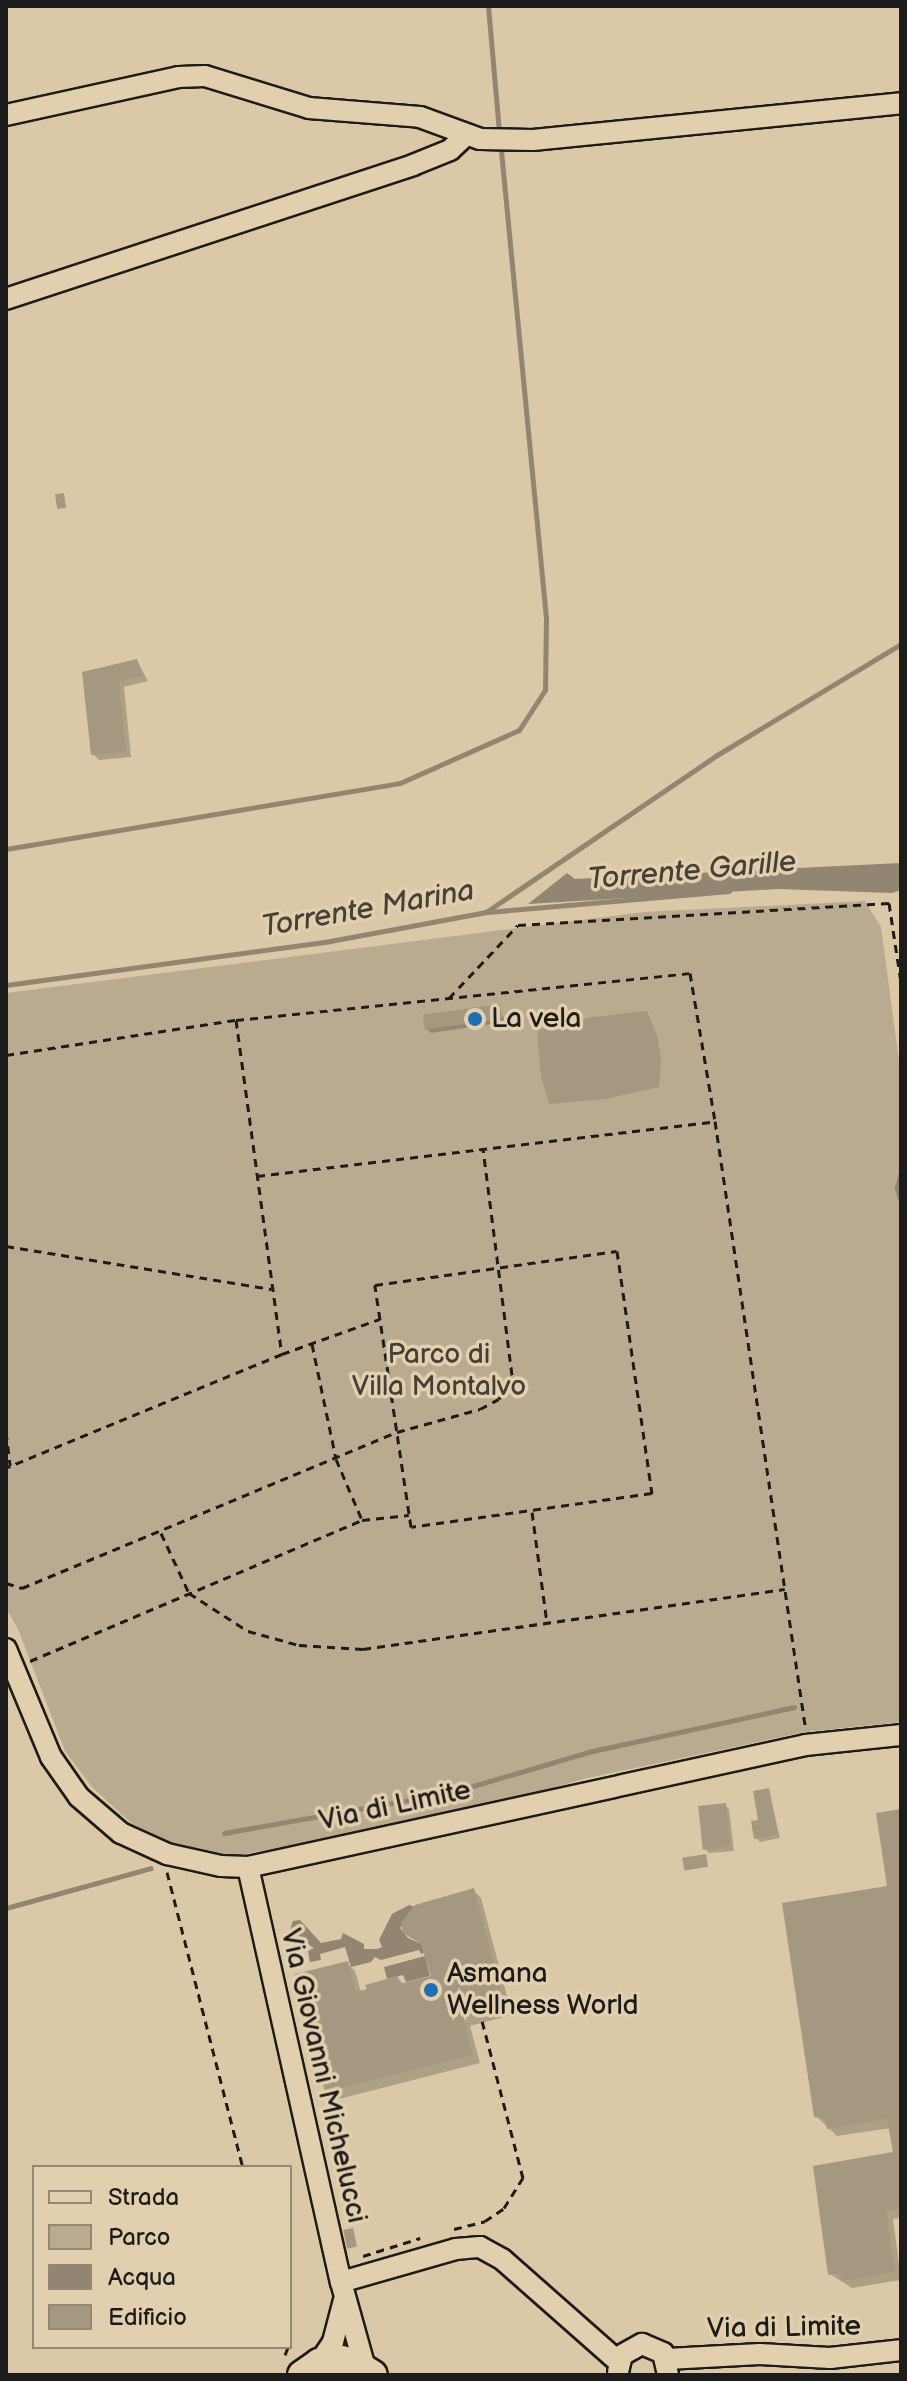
<!DOCTYPE html>
<style>
body{margin:0}
#map{position:relative;width:907px;height:2381px;overflow:hidden;background:#dac8a7;font-family:"Balsamiq Sans",sans-serif}
div>[style]{position:absolute}
.green>*{inset:0;background:#baab90}
.water>*{inset:0;background:#928572}
.shadow>*{inset:0;background:#0003}
.stream>*{height:5px;margin:-2.5px;padding:0 2.5px;transform-origin:2.5px;border-radius:2.5px;background:#928572}
.building>*{inset:0;background:#a59780;transform-origin:0 0}
.path>*{height:3px;margin-top:-1.5px;transform-origin:0;background:repeating-linear-gradient(90deg,#1c1c1c 0 8px,transparent 0 14px)}
.roads{filter:drop-shadow(2px 0 #1c1c1c) drop-shadow(-2px 0 #1c1c1c) drop-shadow(0 2px #1c1c1c) drop-shadow(0 -2px #1c1c1c)}
.street>*{height:20px;margin:-10px;padding:0 10px;transform-origin:10px;border-radius:10px;background:#e2cfad}
.secondary>*{height:28px;margin:-14px;padding:0 14px;transform-origin:14px;border-radius:14px;background:#e2cfad}
.dots>*{width:22px;height:22px;translate:-50% -50%;box-sizing:border-box;border:4px solid #e2cfad;border-radius:50%}
span{translate:-50% -50%;white-space:nowrap;text-align:center;line-height:1.15;-webkit-text-stroke:7px #e2cfad;paint-order:stroke}
.poi-label{font-size:28px;color:#1c1c1c}
.left{translate:0 -50%;text-align:left}
.park-label{font-size:28px;color:#444039}
.street-label{font-size:28px;color:#1c1c1c}
.water-label{font-size:30px;color:#45413a;font-style:italic}
.frame{position:absolute;inset:0;border:8px solid #1c1c1c;pointer-events:none}
.legend{position:absolute;left:32px;top:2165px;width:260px;height:184px;box-sizing:border-box;background:#e2cfad;border:2px solid #938773;margin:0;padding:10px 14px;list-style:none;font-size:24px;color:#1c1c1c}
.legend li{display:flex;align-items:center;gap:16px;height:40px}
.legend b{width:40px;border:2px solid #938773}
</style>
<div id="map">
<div class="green">
<div style="clip-path:polygon(865px 901px,881px 927px,901px 1076px,901px 1722px,805px 1732px,583px 1779px,469px 1813px,222px 1858px,183px 1848px,131px 1823px,92px 1787px,65px 1751px,18px 1629px,6px 1608px,6px 993px,644px 912px)"></div>
</div>
<div class="water">
<div style="clip-path:polygon(901px 863px,901px 890px,892px 893px,778px 889px,528px 904px,567px 873px,575px 879px)"></div>
<div style="clip-path:polygon(409px 1905px,417px 1908px,400px 1928px,408px 1938px,421px 1944px,424px 1953px,421px 1954px,419px 1950px,381px 1960px,375px 1957px,371px 1962px,351px 1967px,345px 1947px,320px 1954px,321px 1960px,310px 1962px,308px 1951px,314px 1948px,289px 1933px,293px 1921px,300px 1920px,321px 1943px,341px 1939px,343px 1933px,364px 1944px,364px 1949px,377px 1949px,382px 1947px,379px 1940px,392px 1914px)"></div>
<div style="clip-path:polygon(425px 1956px,430px 1976px,406px 1982px,403px 1975px,387px 1979px,384px 1967px)"></div>
</div>
<div class="shadow">
<div style="clip-path:polygon(137px 661px,148px 681px,124px 687px,131px 757px,99px 760px,93px 754px,84px 673px)"></div>
<div style="clip-path:polygon(499px 1006px,505px 1022px,431px 1033px,427px 1029px)"></div>
<div style="clip-path:polygon(769px 1790px,780px 1838px,760px 1842px,756px 1838px)"></div>
<div style="clip-path:polygon(725px 1805px,729px 1809px,734px 1851px,709px 1853px,705px 1849px)"></div>
<div style="clip-path:polygon(901px 1811px,901px 2218px,893px 2219px,901px 2280px,852px 2288px,830px 2274px,895px 2153px,891px 2128px,837px 2136px,816px 2116px,889px 1887px)"></div>
<div style="clip-path:polygon(473px 1890px,481px 1898px,512px 2015px,470px 2026px,480px 2063px,335px 2100px,327px 2091px,347px 1963px,355px 1971px,361px 1992px,398px 1978px,404px 1985px,433px 1977px,425px 1947px,405px 1932px)"></div>
</div>
<div class="stream">
<div style="left:488px;top:6px;width:126px;rotate:85deg"></div>
<div style="left:6px;top:849px;width:399px;rotate:-9.5deg"></div>
<div style="left:400px;top:783px;width:130px;rotate:-24deg"></div>
<div style="left:519px;top:730px;width:48px;rotate:-57deg"></div>
<div style="left:545px;top:690px;width:72px;rotate:-89.2deg"></div>
<div style="left:546px;top:618px;width:478px;rotate:-95.5deg"></div>
<div style="left:488px;top:912px;width:242px;rotate:-5deg"></div>
<div style="left:6px;top:985px;width:327px;rotate:-7.7deg"></div>
<div style="left:330px;top:941px;width:159px;rotate:-10.5deg"></div>
<div style="left:486px;top:912px;width:279px;rotate:-34.2deg"></div>
<div style="left:717px;top:755px;width:215px;rotate:-31.1deg"></div>
<div style="left:901px;top:1172px;width:16px;rotate:104deg"></div>
<div style="left:897px;top:1188px;width:15px;rotate:74deg"></div>
<div style="left:224px;top:1833px;width:229px;rotate:-10.1deg"></div>
<div style="left:449px;top:1793px;width:145px;rotate:-16.4deg"></div>
<div style="left:588px;top:1752px;width:211px;rotate:-12.3deg"></div>
<div style="left:6px;top:1908px;width:150px;rotate:-15.4deg"></div>
</div>
<div class="building">
<div style="left:64px;top:493px;width:15px;height:9px;rotate:82deg"></div>
<div style="clip-path:polygon(137px 659px,143px 675px,119px 682px,126px 751px,91px 755px,82px 672px)"></div>
<div style="left:500px;top:1004px;width:15px;height:78px;rotate:82deg"></div>
<div style="clip-path:polygon(647px 1011px,657px 1035px,661px 1060px,659px 1087px,605px 1099px,549px 1104px,541px 1076px,537px 1030px,593px 1017px)"></div>
<div style="clip-path:polygon(769px 1788px,778px 1835px,754px 1839px,751px 1821px,758px 1820px,753px 1791px)"></div>
<div style="left:726px;top:1803px;width:44px;height:28px;rotate:84deg"></div>
<div style="clip-path:polygon(901px 1809px,901px 2209px,886px 2211px,895px 2272px,842px 2281px,840px 2273px,828px 2275px,813px 2166px,893px 2152px,887px 2119px,827px 2129px,825px 2119px,814px 2117px,782px 1903px,887px 1886px,876px 1813px)"></div>
<div style="left:706px;top:1854px;width:13px;height:24px;rotate:81deg"></div>
<div style="clip-path:polygon(474px 1888px,505px 2007px,463px 2018px,473px 2055px,325px 2092px,295px 1974px,348px 1961px,356px 1992px,367px 1989px,365px 1985px,398px 1976px,400px 1984px,431px 1976px,421px 1944px,403px 1933px,401px 1923px,415px 1905px)"></div>
<div style="left:353px;top:2228px;width:19px;height:10px;rotate:78deg"></div>
</div>
<div class="path">
<div style="left:449px;top:998px;width:100px;rotate:-46.6deg"></div>
<div style="left:518px;top:925px;width:372px;rotate:-3.4deg"></div>
<div style="left:889px;top:903px;width:80px;rotate:81.4deg"></div>
<div style="left:236px;top:1020px;width:456px;rotate:-5.9deg"></div>
<div style="left:690px;top:973px;width:150px;rotate:80.4deg"></div>
<div style="left:6px;top:1055px;width:233px;rotate:-8.7deg"></div>
<div style="left:236px;top:1020px;width:337px;rotate:82.2deg"></div>
<div style="left:282px;top:1354px;width:299px;rotate:157.6deg"></div>
<div style="left:257px;top:1176px;width:461px;rotate:-6.8deg"></div>
<div style="left:715px;top:1121px;width:611px;rotate:81.52deg"></div>
<div style="left:6px;top:1246px;width:269px;rotate:9.2deg"></div>
<div style="left:617px;top:1251px;width:245px;rotate:81.8deg"></div>
<div style="left:652px;top:1493px;width:243px;rotate:172deg"></div>
<div style="left:411px;top:1527px;width:245px;rotate:-98.5deg"></div>
<div style="left:375px;top:1285px;width:244px;rotate:-8deg"></div>
<div style="left:312px;top:1344px;width:117px;rotate:78.2deg"></div>
<div style="left:336px;top:1459px;width:66px;rotate:66.9deg"></div>
<div style="left:282px;top:1354px;width:104px;rotate:-19.7deg"></div>
<div style="left:6px;top:1432px;width:34px;rotate:83deg"></div>
<div style="left:532px;top:1512px;width:112px;rotate:82.3deg"></div>
<div style="left:161px;top:1533px;width:66px;rotate:65deg"></div>
<div style="left:189px;top:1593px;width:70px;rotate:32.8deg"></div>
<div style="left:248px;top:1631px;width:53px;rotate:15.4deg"></div>
<div style="left:299px;top:1645px;width:64px;rotate:3.6deg"></div>
<div style="left:363px;top:1649px;width:426px;rotate:-8.1deg"></div>
<div style="left:6px;top:1583px;width:17px;rotate:17deg"></div>
<div style="left:22px;top:1588px;width:406px;rotate:-22.6deg"></div>
<div style="left:397px;top:1432px;width:86px;rotate:-15.5deg"></div>
<div style="left:480px;top:1409px;width:21px;rotate:-28deg"></div>
<div style="left:499px;top:1399px;width:27px;rotate:-62deg"></div>
<div style="left:512px;top:1375px;width:228px;rotate:-97.3deg"></div>
<div style="left:30px;top:1661px;width:361px;rotate:-23deg"></div>
<div style="left:362px;top:1520px;width:47px;rotate:-6.1deg"></div>
<div style="left:167px;top:1872px;width:305px;rotate:75.6deg"></div>
<div style="left:454px;top:2229px;width:32px;rotate:-14deg"></div>
<div style="left:485px;top:2221px;width:23px;rotate:-34deg"></div>
<div style="left:504px;top:2208px;width:36px;rotate:-58deg"></div>
<div style="left:523px;top:2178px;width:171px;rotate:-104.6deg"></div>
<div style="left:363px;top:2256px;width:60px;rotate:-17.5deg"></div>
<div style="left:285px;top:2355px;width:9px;rotate:-69deg"></div>
</div>
<div class="roads">
<div class="street">
<div style="left:6px;top:115px;width:177px;rotate:-12.4deg"></div>
<div style="left:179px;top:77px;width:26px;rotate:-2deg"></div>
<div style="left:205px;top:76px;width:109px;rotate:17.1deg"></div>
<div style="left:309px;top:108px;width:111px;rotate:4.6deg"></div>
<div style="left:420px;top:117px;width:64px;rotate:20.1deg"></div>
<div style="left:480px;top:139px;width:53px;rotate:1.1deg"></div>
<div style="left:533px;top:140px;width:370px;rotate:-5.7deg"></div>
<div style="left:6px;top:299px;width:428px;rotate:-18.2deg"></div>
<div style="left:413px;top:165px;width:40px;rotate:-22deg"></div>
<div style="left:450px;top:150px;width:21px;rotate:-43deg"></div>
<div style="left:6px;top:1649px;width:117px;rotate:67.4deg"></div>
<div style="left:51px;top:1757px;width:49px;rotate:55deg"></div>
<div style="left:79px;top:1797px;width:55px;rotate:40.6deg"></div>
<div style="left:121px;top:1833px;width:51px;rotate:24.5deg"></div>
<div style="left:167px;top:1854px;width:55px;rotate:12.5deg"></div>
<div style="left:221px;top:1866px;width:27px;rotate:2deg"></div>
<div style="left:248px;top:1867px;width:571px;rotate:-12.33deg"></div>
<div style="left:806px;top:1745px;width:96px;rotate:-6deg"></div>
<div style="left:248px;top:1867px;width:425px;rotate:77.4deg"></div>
<div style="left:341px;top:2282px;width:89px;rotate:74.4deg"></div>
<div style="left:341px;top:2282px;width:120px;rotate:-16deg"></div>
<div style="left:456px;top:2249px;width:24px;rotate:-5deg"></div>
<div style="left:480px;top:2247px;width:25px;rotate:29deg"></div>
<div style="left:502px;top:2259px;width:156px;rotate:41.4deg"></div>
<div style="left:667px;top:2359px;width:93px;rotate:-3.1deg"></div>
<div style="left:760px;top:2354px;width:70px;rotate:3.3deg"></div>
<div style="left:830px;top:2358px;width:71px;rotate:-6.4deg"></div>
<div style="left:319px;top:2363px;width:25px;rotate:-56deg"></div>
<div style="left:333px;top:2342px;width:43px;rotate:-75.3deg"></div>
<div style="left:618px;top:2372px;width:17px;rotate:-77deg"></div>
<div style="left:622px;top:2355px;width:23px;rotate:-29deg"></div>
<div style="left:642px;top:2344px;width:23px;rotate:23deg"></div>
<div style="left:663px;top:2353px;width:23px;rotate:77deg"></div>
</div>
<div class="secondary">
<div style="left:302px;top:2375px;width:21px;rotate:-35deg"></div>
<div style="left:319px;top:2363px;width:23px;rotate:-7deg"></div>
<div style="left:342px;top:2360px;width:12px;rotate:14deg"></div>
<div style="left:354px;top:2363px;width:22px;rotate:32deg"></div>
</div>
</div>
<div class="dots">
<div style="left:475px;top:1019px;background:#1f6fb2"></div>
<div style="left:431px;top:1990px;background:#1f6fb2"></div>
</div>
<div class="poi-label">
<span class="left" style="left:491px;top:1019px">La vela</span>
<span class="left" style="left:447px;top:1990px">Asmana<br>Wellness World</span>
</div>
<div class="park-label">
<span style="left:439px;top:1371px">Parco di<br>Villa Montalvo</span>
</div>
<div class="street-label">
<span style="left:395px;top:1806px;rotate:-12deg">Via di Limite</span>
<span style="left:323px;top:2076px;rotate:77deg">Via Giovanni Michelucci</span>
<span style="left:784px;top:2328px;rotate:-1deg">Via di Limite</span>
</div>
<div class="water-label">
<span style="left:692px;top:871px;rotate:-5deg">Torrente Garille</span>
<span style="left:368px;top:909px;rotate:-10deg">Torrente Marina</span>
</div>
<div class="frame"></div>
<ul class="legend">
<li><b style="height:10px;background:#e2cfad"></b>Strada</li>
<li><b style="height:22px;background:#baab90"></b>Parco</li>
<li><b style="height:22px;background:#928572"></b>Acqua</li>
<li><b style="height:22px;background:#a59780"></b>Edificio</li>
</ul>
</div>
